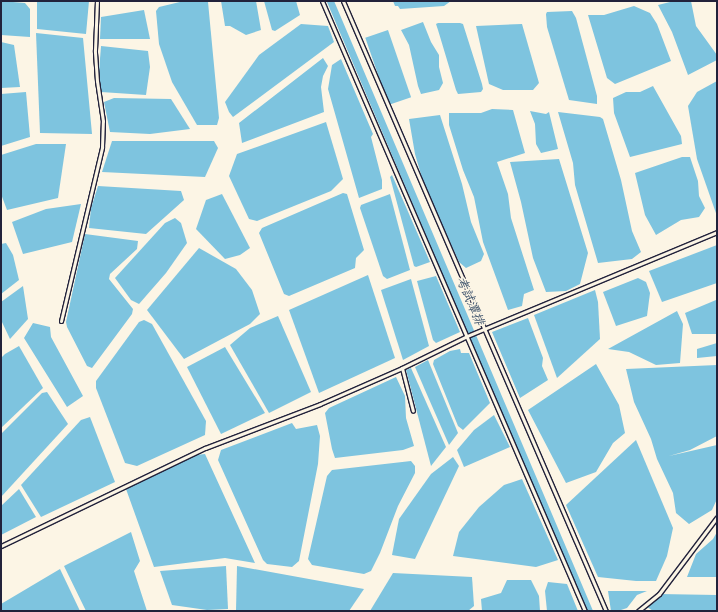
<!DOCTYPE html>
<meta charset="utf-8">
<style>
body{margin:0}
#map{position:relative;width:718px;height:612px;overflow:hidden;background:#fcf5e5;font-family:"Shantell Sans","LXGW WenKai TC",sans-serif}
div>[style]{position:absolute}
.water>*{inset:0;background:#7ec4df;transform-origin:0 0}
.canal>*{height:7px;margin:-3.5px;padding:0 3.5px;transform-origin:3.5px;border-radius:3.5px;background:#7ec4df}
.roads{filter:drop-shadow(1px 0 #22223b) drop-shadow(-1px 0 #22223b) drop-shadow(0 1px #22223b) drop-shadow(0 -1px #22223b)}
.lane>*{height:3px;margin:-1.5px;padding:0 1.5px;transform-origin:1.5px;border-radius:1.5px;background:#fcf5e5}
span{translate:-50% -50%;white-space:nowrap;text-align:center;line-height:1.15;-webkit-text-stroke:3px #fcf5e5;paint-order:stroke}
.water-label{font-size:13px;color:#3e536c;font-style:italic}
.frame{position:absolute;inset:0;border:2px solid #22223b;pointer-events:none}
</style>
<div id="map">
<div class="water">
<div style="clip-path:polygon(1px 1px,25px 3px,30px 9px,30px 37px,1px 35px)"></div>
<div style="clip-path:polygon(37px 1px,89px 1px,86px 34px,37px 29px)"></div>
<div style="clip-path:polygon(184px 1px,208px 2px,219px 118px,217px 125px,197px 125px,172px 82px,159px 44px,156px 11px,159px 7px)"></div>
<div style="clip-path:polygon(221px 1px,256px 1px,261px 30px,246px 35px,230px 26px,225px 26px)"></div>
<div style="clip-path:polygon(264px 1px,296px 1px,300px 15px,275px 31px,272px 30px)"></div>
<div style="clip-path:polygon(393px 1px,451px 1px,444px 6px,400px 9px,398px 6px,395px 6px)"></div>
<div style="clip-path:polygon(674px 1px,691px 1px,696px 26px,717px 55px,717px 60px,688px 75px,672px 32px,658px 5px)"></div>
<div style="clip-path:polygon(634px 6px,650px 13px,657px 24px,671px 61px,615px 84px,607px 78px,588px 15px,604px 15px)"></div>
<div style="clip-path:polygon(144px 10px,150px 39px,100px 39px,101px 17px)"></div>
<div style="clip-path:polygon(572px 11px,576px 18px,597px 96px,597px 104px,569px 100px,547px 27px,546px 14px,547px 12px)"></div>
<div style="clip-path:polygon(423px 22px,431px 42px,439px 55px,439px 67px,443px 83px,439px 90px,421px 94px,418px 86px,409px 45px,401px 30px)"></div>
<div style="clip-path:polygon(438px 23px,460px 23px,463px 24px,482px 84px,483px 89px,481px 92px,458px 94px,456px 90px,438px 30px,436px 24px)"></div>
<div style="clip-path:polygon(301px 24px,328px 26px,334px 42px,233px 117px,229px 112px,225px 102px,259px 55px)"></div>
<div style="clip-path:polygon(522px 24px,539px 83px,533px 90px,503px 90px,489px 84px,476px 26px)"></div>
<div style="left:388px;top:30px;width:71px;height:24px;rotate:71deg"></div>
<div style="clip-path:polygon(36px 33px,83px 38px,92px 134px,40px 133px)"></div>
<div style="clip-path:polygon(1px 42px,14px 45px,20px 87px,1px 88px)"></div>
<div style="clip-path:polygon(101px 46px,148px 51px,150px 67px,146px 95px,101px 92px,99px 72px)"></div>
<div style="clip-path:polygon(323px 58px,328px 66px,323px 76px,321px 87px,324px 112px,242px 143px,239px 123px)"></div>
<div style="clip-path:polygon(341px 59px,373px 134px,371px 137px,382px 180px,382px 189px,359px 198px,328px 89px,332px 65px)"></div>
<div style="clip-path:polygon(717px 81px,717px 216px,697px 159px,688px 106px,697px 92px)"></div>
<div style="clip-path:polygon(653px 86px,681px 136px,682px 144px,630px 157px,614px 113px,613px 98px,626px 92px,640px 92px)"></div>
<div style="clip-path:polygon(26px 92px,30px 137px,1px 146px,1px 94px)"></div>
<div style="clip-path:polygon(114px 98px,171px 99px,190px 129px,150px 134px,110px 132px,104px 102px)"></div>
<div style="clip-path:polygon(492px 109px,513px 110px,525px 153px,497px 162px,508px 194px,511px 218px,534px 290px,524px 294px,522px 306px,508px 310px,483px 242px,474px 197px,463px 170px,449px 125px,449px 113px,481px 113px)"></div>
<div style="clip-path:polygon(530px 111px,546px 114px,549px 112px,558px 149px,541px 153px,536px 144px,535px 124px)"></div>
<div style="clip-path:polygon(558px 112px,600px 117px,603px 119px,621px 180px,632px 231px,641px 252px,632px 259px,598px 263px,575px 185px,573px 163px)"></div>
<div style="clip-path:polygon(440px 115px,462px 184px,471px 222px,484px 254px,481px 261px,466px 268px,459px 262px,444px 229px,422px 178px,415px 154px,409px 119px)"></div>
<div style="clip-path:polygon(326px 122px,343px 179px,331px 191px,257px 221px,249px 219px,229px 176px,237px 154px)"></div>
<div style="clip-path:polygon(112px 141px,214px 141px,218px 148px,205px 177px,102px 172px)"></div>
<div style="clip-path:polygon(36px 144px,66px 144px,58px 198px,7px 210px,1px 194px,1px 155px)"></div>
<div style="clip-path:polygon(682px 157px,690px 157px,698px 181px,699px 196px,705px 208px,699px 217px,681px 220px,656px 235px,645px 215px,635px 173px)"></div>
<div style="clip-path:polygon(559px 159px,588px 253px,580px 284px,566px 291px,546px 292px,533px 258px,521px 202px,510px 162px)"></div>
<div style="clip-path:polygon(392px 175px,430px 262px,416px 267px,414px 266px,390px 177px)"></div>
<div style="clip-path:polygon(98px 186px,181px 191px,184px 200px,146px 234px,89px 228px,91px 208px)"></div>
<div style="clip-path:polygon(343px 193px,347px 194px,364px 250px,356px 258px,355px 268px,289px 296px,284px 294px,259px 233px,262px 228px)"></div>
<div style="clip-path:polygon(222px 194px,250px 248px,240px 255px,225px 259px,196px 229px,206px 200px)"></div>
<div style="clip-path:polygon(390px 194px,410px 270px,387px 279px,383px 276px,360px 208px,361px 205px)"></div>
<div style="clip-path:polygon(81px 204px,72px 242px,23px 254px,12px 222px,46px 209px)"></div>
<div style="clip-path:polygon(175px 218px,181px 223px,187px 243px,166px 273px,139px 304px,131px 300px,115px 278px,165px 223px)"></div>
<div style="clip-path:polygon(85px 234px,138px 241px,137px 249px,110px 274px,109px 279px,133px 309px,132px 314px,92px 368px,87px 366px,67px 327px,66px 322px)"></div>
<div style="clip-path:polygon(6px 243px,13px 255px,19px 280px,1px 294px,1px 244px)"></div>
<div style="clip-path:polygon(717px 245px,717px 283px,662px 302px,649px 271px)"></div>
<div style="clip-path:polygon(199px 248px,236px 269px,252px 290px,260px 314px,250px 324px,184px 359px,147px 310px)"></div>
<div style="clip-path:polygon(368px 275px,395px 358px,319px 393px,289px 310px)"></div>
<div style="clip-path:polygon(436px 276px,460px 332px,436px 343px,433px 340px,417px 281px)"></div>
<div style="clip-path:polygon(638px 278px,646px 282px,650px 293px,647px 316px,616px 326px,603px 292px)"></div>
<div style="clip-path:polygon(411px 279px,429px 346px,403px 360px,381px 290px)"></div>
<div style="clip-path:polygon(23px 286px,28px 319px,10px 339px,1px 320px,1px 302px)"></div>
<div style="clip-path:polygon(595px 290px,598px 302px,600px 339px,557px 378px,534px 315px)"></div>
<div style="clip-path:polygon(716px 300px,717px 334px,692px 334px,685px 313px)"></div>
<div style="clip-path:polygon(677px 311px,683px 324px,680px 363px,656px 365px,629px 352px,608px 349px)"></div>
<div style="clip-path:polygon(278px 316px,311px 392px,269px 413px,230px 345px,250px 328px)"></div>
<div style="clip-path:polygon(528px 318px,543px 358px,542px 366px,548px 380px,520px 398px,492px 332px)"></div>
<div style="clip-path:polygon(144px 320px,152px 324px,206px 421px,205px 435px,137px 466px,125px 463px,96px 388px,96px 381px,139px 322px)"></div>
<div style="clip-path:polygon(33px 323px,50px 327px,51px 337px,83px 396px,67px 407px,24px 338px)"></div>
<div style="clip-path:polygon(717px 343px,717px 356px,697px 358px,697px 349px)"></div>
<div style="clip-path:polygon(19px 346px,43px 388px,1px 428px,1px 358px,5px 354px)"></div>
<div style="clip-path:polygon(225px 347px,265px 413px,221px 434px,187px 367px)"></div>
<div style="clip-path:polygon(460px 349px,461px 353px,469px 353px,490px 403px,463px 430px,458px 426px,433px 364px,434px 360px,450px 351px)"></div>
<div style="clip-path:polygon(428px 360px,458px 433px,449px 445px,415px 367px)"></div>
<div style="clip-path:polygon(596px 364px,619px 405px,625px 433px,613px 443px,596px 472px,566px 483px,528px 410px)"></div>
<div style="clip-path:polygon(717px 365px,717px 436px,690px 450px,669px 456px,717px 445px,717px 499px,712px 510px,689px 524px,676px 513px,673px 493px,657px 459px,651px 439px,634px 402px,626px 369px)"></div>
<div style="clip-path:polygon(411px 368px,446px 447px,431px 466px,406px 370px)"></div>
<div style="clip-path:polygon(396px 377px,405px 396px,406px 418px,414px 446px,403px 450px,335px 458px,332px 449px,325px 413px,329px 408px)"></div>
<div style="clip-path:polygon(47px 392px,68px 424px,1px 497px,1px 434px,42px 393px)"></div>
<div style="clip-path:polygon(494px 415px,510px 447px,464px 467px,457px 450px,474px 430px)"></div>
<div style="clip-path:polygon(90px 417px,115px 482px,41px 517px,21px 485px,81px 420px)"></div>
<div style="clip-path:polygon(292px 423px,296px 429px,317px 425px,320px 436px,318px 464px,299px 561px,292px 567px,267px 564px,263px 560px,218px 460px,221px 450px)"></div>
<div style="clip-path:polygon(636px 440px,673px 528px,667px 556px,656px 581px,636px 581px,598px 577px,566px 505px)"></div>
<div style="clip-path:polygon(205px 454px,255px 563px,225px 558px,154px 567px,126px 489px,196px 455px)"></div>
<div style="clip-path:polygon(453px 457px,459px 466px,415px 559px,392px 555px,399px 519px,431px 474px)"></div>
<div style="clip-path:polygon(411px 461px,415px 466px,415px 473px,398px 506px,380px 553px,371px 571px,364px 574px,312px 565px,308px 559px,327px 476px,332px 470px)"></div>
<div style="clip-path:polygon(522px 479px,558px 560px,536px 567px,453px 556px,459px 532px,479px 507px,504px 485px)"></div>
<div style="clip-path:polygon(19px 489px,36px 517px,1px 535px,1px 506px)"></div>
<div style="clip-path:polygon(131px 532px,140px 561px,134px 571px,147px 611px,86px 611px,64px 566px)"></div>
<div style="clip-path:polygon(717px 532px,717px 577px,687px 577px,696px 554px,713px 539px)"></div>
<div style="clip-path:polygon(226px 566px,228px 609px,207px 610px,172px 605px,160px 571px)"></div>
<div style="clip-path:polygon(237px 566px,364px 589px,349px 611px,236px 611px)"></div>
<div style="clip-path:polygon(60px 569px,80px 611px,1px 611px,1px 604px)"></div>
<div style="clip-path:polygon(393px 573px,472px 577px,474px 606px,468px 611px,370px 611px)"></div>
<div style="clip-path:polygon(507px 580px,531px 580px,539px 596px,540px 611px,482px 611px,481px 599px,501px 593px)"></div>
<div style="clip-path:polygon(548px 582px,567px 584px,578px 611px,547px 611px,545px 591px)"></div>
<div style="clip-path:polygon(608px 591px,647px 591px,637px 595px,627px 608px,618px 611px,611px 611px)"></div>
<div style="clip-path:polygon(659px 594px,717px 595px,717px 611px,653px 611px,643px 604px)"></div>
</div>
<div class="canal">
<div style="left:330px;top:1px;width:663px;rotate:66.99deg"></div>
</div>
<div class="roads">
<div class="lane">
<div style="left:322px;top:1px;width:664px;rotate:66.68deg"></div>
<div style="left:343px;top:1px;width:664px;rotate:66.68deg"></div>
<div style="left:61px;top:321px;width:179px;rotate:-76.7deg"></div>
<div style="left:102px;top:147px;width:26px;rotate:-88deg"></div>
<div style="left:103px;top:121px;width:40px;rotate:-98.5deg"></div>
<div style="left:97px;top:81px;width:31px;rotate:-94deg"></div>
<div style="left:95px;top:50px;width:49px;rotate:-87.7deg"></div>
<div style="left:402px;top:368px;width:44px;rotate:75.7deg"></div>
<div style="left:1px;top:546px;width:226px;rotate:-25.7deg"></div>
<div style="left:205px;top:448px;width:123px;rotate:-20.9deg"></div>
<div style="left:320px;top:404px;width:90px;rotate:-23.7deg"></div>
<div style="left:402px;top:368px;width:72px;rotate:-26.2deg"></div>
<div style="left:467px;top:336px;width:271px;rotate:-22.6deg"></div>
<div style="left:638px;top:611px;width:27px;rotate:-39deg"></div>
<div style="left:659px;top:594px;width:96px;rotate:-53deg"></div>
</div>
</div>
<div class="water-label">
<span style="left:470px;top:301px;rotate:67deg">考試潭排</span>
</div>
<div class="frame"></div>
</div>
